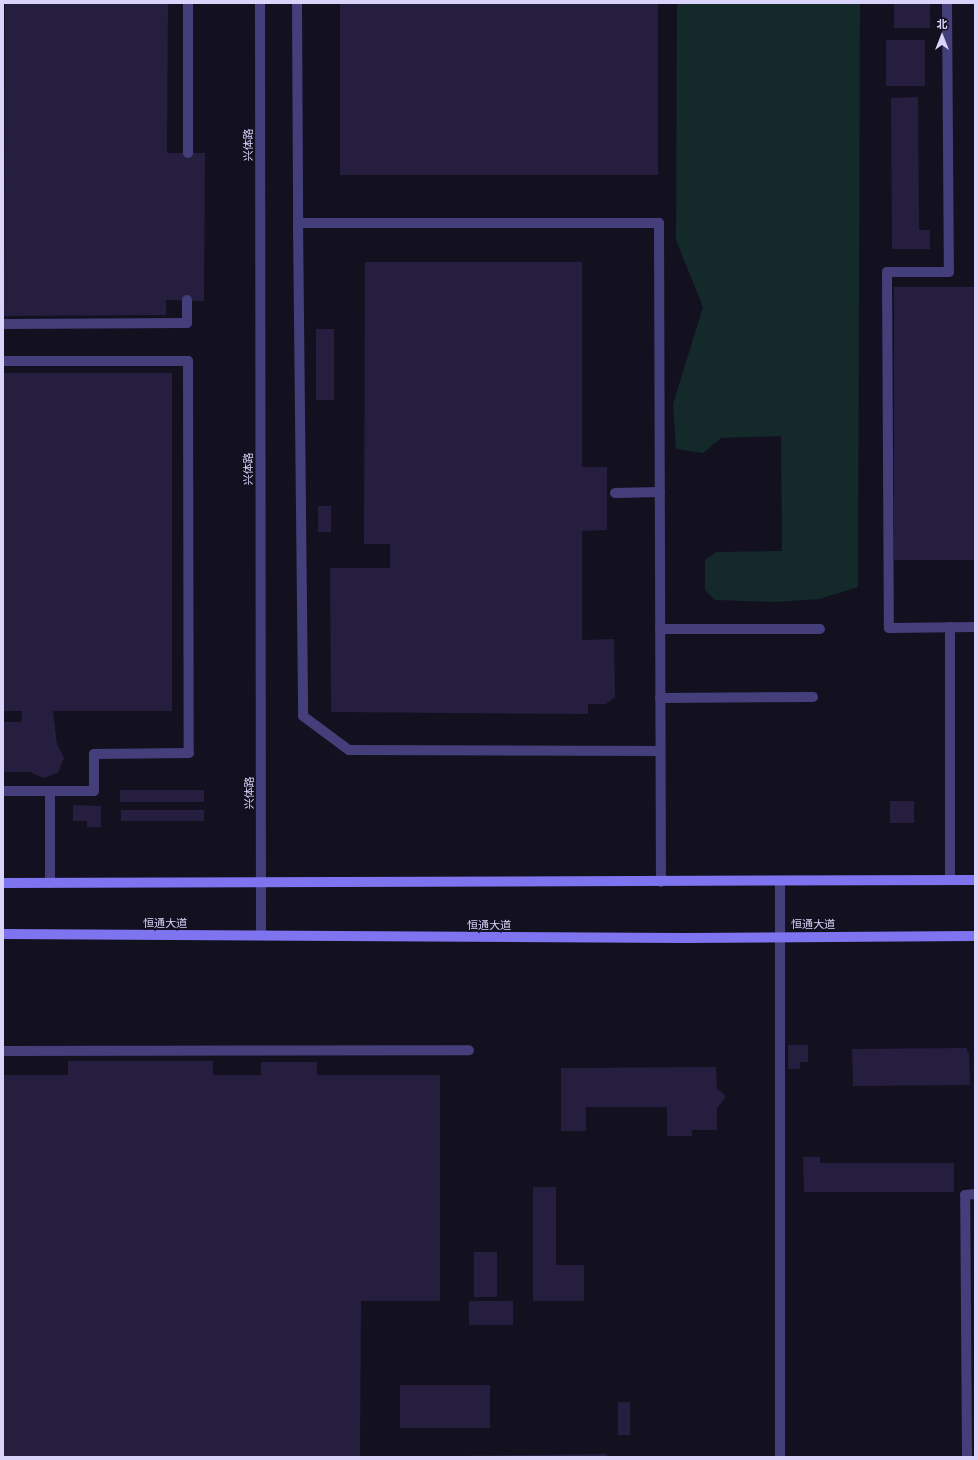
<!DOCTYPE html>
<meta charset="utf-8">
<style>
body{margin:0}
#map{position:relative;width:978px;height:1460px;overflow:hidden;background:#131020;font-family:"Titillium Web","Noto Sans SC",sans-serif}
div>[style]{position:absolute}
.green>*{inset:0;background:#13292a}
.building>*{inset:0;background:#261e3f;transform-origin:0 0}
.lane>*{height:10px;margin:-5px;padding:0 5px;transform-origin:5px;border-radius:5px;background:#443f7a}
.secondary>*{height:10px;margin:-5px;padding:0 5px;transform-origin:5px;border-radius:5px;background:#7e74f0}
span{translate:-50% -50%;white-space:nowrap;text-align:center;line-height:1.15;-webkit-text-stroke:3.5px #131020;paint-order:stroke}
.street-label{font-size:11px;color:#dad3fa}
.frame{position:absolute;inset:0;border:4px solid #dad3fa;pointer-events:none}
.north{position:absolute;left:922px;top:16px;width:40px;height:40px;-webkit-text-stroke:3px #131020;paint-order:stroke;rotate:0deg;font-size:11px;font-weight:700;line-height:16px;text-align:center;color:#dad3fa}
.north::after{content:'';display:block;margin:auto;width:14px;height:18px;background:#dad3fa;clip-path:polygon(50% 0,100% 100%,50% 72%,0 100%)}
</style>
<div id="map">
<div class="green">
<div style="clip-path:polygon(677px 3px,860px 3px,858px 587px,819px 599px,775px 602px,715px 600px,705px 590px,705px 560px,716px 552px,782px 551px,781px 436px,721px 438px,703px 453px,676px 449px,673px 404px,703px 307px,676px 240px)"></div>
</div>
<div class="building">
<div style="clip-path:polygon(5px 3px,168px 3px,167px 153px,205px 153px,204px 301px,166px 300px,166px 315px,4px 316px)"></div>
<div style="left:340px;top:3px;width:318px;height:172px"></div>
<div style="left:894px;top:3px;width:36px;height:25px"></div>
<div style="left:886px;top:40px;width:39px;height:46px"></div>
<div style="clip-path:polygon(918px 97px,919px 230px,930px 230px,930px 249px,892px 249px,891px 98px)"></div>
<div style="clip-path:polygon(365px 262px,582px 262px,582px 467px,607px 467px,607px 530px,582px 531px,582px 640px,614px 639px,615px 697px,606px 704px,588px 704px,588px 714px,331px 712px,330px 568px,390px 568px,390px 544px,364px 544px)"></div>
<div style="left:894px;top:287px;width:81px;height:273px"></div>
<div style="left:316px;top:329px;width:18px;height:71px"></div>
<div style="clip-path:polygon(3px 373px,172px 373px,172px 711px,53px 711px,57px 744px,64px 758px,58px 773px,43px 778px,30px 772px,3px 772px,3px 722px,21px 722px,22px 711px,3px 711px)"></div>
<div style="left:318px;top:506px;width:13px;height:26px"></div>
<div style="left:120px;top:790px;width:84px;height:12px"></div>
<div style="left:890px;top:801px;width:24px;height:22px"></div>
<div style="clip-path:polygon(73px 805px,101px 806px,101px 827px,87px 827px,87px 821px,73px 821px)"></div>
<div style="left:121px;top:810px;width:83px;height:11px"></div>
<div style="clip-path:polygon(788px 1045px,808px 1045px,808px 1062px,800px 1062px,800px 1069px,788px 1069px)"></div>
<div style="clip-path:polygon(967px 1048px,967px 1052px,969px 1052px,970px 1085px,853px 1086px,852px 1049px)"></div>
<div style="clip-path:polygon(68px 1061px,213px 1061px,213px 1075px,261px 1075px,261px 1062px,317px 1062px,317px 1075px,440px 1075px,440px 1301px,361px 1301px,360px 1457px,3px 1457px,3px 1075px,68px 1075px)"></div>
<div style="clip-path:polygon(716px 1067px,717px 1089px,724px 1094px,725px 1098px,717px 1108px,717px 1130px,692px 1130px,692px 1136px,667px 1136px,667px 1107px,586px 1107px,586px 1131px,561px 1131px,561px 1068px)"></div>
<div style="clip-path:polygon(803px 1157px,820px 1157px,820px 1163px,954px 1163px,954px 1192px,804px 1192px)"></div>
<div style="clip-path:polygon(533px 1187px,556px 1187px,556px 1265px,584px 1265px,584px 1301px,533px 1301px)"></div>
<div style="left:474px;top:1252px;width:23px;height:45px"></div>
<div style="left:469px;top:1301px;width:44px;height:24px"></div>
<div style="left:400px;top:1385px;width:90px;height:43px"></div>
<div style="left:618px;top:1402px;width:12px;height:33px"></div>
<div style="clip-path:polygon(607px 1454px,607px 1457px,452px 1457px,452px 1456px)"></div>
</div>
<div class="lane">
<div style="left:260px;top:3px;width:932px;rotate:89.94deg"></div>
<div style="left:297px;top:3px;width:220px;rotate:89.7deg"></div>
<div style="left:298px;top:223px;width:361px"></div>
<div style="left:659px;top:223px;width:659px;rotate:89.83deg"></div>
<div style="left:947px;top:3px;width:269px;rotate:89.6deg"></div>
<div style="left:949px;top:272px;width:62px;rotate:180deg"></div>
<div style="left:887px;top:272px;width:356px;rotate:89.7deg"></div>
<div style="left:889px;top:628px;width:86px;rotate:-0.7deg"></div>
<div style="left:188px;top:153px;width:150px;rotate:-90deg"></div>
<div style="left:298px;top:223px;width:493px;rotate:89.4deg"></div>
<div style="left:303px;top:716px;width:57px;rotate:36.5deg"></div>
<div style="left:349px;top:750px;width:311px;rotate:0.2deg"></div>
<div style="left:3px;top:324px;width:184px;rotate:-0.3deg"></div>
<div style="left:187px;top:323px;width:23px;rotate:-90deg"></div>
<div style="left:3px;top:361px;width:185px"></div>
<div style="left:188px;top:361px;width:392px;rotate:89.9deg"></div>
<div style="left:189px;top:753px;width:95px;rotate:179.4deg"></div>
<div style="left:94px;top:754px;width:37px;rotate:90deg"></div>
<div style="left:94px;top:791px;width:44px;rotate:180deg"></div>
<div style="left:50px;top:791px;width:92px;rotate:90deg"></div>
<div style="left:615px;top:493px;width:45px;rotate:-1.3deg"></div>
<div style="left:950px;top:627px;width:253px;rotate:90deg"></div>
<div style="left:660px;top:629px;width:160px"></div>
<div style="left:660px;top:698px;width:153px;rotate:-0.4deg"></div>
<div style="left:3px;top:791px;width:47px"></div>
<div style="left:780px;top:881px;width:576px;rotate:90deg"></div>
<div style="left:3px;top:1051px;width:466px;rotate:-0.1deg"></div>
<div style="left:967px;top:1457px;width:262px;rotate:-90.4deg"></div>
<div style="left:965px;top:1195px;width:10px;rotate:-6deg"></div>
</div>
<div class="secondary">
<div style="left:3px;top:883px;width:972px;rotate:-0.18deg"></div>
<div style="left:3px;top:934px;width:682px;rotate:0.34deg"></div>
<div style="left:685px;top:938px;width:290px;rotate:-0.4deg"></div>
</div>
<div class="street-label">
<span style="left:248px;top:145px;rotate:-90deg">兴体路</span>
<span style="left:248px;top:469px;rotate:-90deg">兴体路</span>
<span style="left:249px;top:793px;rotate:-90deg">兴体路</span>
<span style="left:165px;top:923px">恒通大道</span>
<span style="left:813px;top:924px">恒通大道</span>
<span style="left:489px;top:925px">恒通大道</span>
</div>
<div class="frame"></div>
<div class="north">北</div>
</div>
